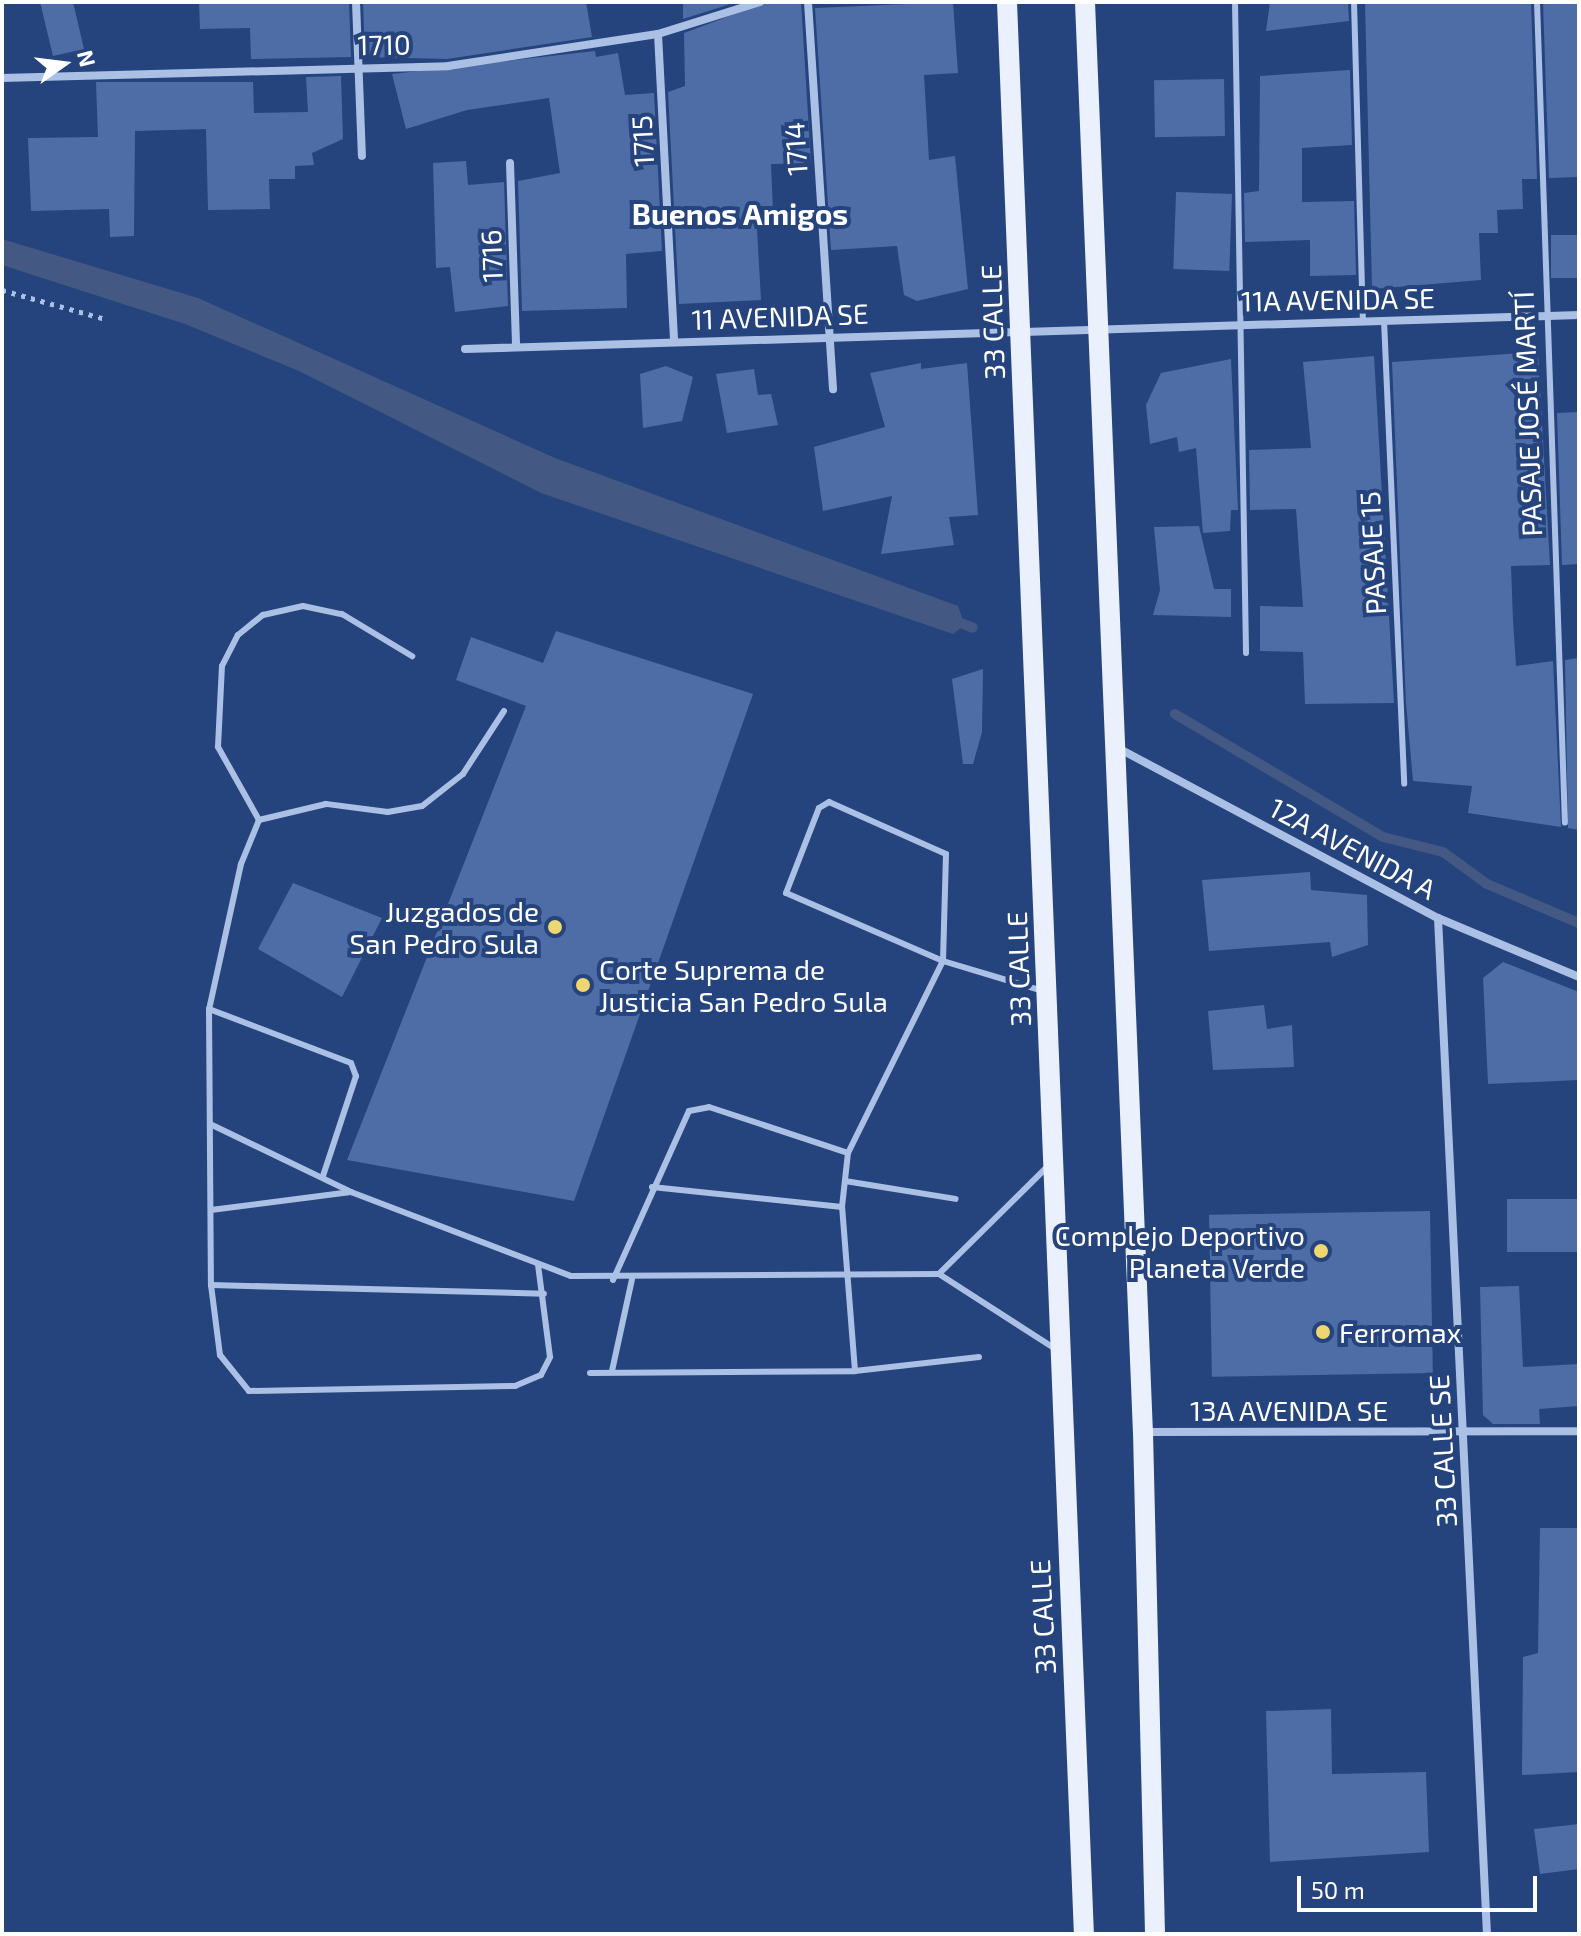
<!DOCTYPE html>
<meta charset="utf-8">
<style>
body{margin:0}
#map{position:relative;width:1581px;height:1936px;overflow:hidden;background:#25437d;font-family:"Exo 2",sans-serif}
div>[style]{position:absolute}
.water>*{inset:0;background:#435983}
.stream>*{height:10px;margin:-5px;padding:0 5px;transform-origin:5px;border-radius:5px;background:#435983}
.building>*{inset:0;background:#4e6da6;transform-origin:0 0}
.path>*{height:5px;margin-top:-2.5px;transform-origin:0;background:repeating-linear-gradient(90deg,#abc0e5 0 4px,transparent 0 10px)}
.lane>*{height:6px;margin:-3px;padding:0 3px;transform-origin:3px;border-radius:3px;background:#abc0e5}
.street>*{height:8px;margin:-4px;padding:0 4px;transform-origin:4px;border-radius:4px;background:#abc0e5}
.primary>*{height:20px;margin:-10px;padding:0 10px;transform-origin:10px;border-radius:10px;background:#ebf0fd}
.dots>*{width:22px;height:22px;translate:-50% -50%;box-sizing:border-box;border:4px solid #25437d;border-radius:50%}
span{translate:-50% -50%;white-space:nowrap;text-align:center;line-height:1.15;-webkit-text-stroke:8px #25437d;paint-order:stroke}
.street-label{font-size:28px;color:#fff}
.poi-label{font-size:28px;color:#fff}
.right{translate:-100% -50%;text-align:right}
.left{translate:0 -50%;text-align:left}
.neighbourhood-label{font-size:30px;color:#fff;font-weight:700}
.frame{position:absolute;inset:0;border:4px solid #fff;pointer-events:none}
.north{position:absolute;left:24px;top:24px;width:80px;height:80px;-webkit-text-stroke:6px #25437d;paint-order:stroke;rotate:76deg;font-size:22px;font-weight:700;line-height:32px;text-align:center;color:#fff}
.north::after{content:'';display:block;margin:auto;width:28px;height:36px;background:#fff;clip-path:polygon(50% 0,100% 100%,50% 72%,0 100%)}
.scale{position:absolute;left:1297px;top:1876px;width:240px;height:36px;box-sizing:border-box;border:4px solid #fff;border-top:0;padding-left:10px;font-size:24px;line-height:28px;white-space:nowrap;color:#fff;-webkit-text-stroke:6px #25437d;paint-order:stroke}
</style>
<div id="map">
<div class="water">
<div style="clip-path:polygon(2px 239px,198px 298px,555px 458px,958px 606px,965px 625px,953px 634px,541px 493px,299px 371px,185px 324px,2px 265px)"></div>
</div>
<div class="stream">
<div style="left:956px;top:621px;width:18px;rotate:22deg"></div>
<div style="left:1175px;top:714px;width:242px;rotate:30.6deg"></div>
<div style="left:1383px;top:837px;width:62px;rotate:14deg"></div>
<div style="left:1443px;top:852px;width:54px;rotate:36deg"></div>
<div style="left:1487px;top:884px;width:100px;rotate:23deg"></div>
</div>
<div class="building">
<div style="clip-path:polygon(40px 2px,73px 2px,84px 49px,53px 56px)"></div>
<div style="clip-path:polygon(199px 2px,349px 2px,351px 57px,251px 59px,250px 28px,200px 29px)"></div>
<div style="clip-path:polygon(363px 2px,586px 2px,592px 37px,447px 59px,365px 57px)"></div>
<div style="clip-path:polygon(683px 2px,737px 2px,683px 19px)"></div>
<div style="clip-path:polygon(767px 2px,801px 2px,811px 163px,771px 164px,773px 211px,756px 212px,761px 300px,679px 304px,668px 92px,685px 86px,684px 33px)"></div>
<div style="clip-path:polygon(953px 2px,958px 73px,924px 75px,929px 160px,955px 156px,968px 289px,917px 301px,904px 295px,897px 246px,831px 250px,815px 8px)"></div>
<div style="clip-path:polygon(1270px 2px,1348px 2px,1349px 21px,1266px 31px)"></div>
<div style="clip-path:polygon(1365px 2px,1531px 2px,1537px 179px,1522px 179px,1523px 209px,1497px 210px,1498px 233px,1479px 233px,1481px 280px,1372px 289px)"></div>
<div style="clip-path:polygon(1543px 2px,1579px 2px,1579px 177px,1549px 178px)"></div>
<div style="clip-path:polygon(595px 51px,596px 57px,618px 53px,625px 95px,654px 93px,662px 251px,626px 254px,627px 308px,522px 311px,518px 181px,560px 173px,549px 98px,467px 110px,406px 129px,392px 74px)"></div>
<div style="clip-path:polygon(1350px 70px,1352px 145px,1302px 148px,1302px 202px,1354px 201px,1356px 275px,1310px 276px,1310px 240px,1245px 242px,1244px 193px,1259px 191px,1260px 76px)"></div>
<div style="clip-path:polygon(341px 76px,343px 139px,312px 153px,314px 165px,295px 166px,295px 179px,269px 179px,270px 209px,208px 210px,206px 129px,135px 131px,134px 236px,110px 237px,109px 209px,31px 211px,28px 138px,98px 137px,96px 82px,253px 82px,254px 113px,308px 112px,306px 77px)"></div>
<div style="left:1224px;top:79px;width:57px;height:70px;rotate:89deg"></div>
<div style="clip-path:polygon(466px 161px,468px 185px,504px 182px,508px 306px,455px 312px,450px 267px,436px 268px,433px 163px)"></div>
<div style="left:1232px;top:194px;width:77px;height:56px;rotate:92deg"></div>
<div style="left:1579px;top:235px;width:43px;height:28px;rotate:90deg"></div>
<div style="clip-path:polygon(1538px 352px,1550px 565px,1511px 566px,1513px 620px,1516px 666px,1553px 661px,1561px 827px,1468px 813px,1472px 786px,1413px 781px,1406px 703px,1392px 362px)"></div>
<div style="clip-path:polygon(1374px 356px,1394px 703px,1305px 704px,1303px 652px,1260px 651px,1260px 606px,1303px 607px,1296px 509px,1250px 510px,1249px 450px,1311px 448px,1303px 362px)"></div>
<div style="clip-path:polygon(1231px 359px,1238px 510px,1231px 510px,1230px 531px,1203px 533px,1196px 448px,1179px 452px,1177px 437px,1150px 444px,1146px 405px,1161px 373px)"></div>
<div style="clip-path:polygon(921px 363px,921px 369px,967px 363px,978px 515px,949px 517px,954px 545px,881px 554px,892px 496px,823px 511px,814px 447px,885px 427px,870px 373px)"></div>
<div style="clip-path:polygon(666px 366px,693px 377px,682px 421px,643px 428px,640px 374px)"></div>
<div style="clip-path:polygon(754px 369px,758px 395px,771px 394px,778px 425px,727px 433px,716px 374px)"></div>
<div style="clip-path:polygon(1579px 412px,1579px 564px,1562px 565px,1557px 413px)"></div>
<div style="clip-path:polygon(1199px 526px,1214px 589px,1231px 589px,1231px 617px,1153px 615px,1160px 590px,1154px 527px)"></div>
<div style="clip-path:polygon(556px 631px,753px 694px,574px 1201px,347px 1160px,526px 706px,456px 680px,471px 637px,543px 663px)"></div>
<div style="clip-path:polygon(1579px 658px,1579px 830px,1568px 828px,1565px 660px)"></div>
<div style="clip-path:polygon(983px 669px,982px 732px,973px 764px,963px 764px,952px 679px)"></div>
<div style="clip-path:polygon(1310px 872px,1311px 890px,1367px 895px,1368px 945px,1332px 957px,1330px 942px,1209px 951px,1202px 880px)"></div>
<div style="clip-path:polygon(293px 883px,382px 918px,342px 997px,258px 949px)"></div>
<div style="clip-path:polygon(1503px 962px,1579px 992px,1579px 1080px,1488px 1084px,1483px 978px)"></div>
<div style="clip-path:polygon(1264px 1005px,1267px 1029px,1292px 1025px,1294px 1067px,1213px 1070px,1208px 1011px)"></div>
<div style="left:1579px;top:1199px;width:53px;height:72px;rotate:90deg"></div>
<div style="left:1430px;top:1211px;width:162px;height:221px;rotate:89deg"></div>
<div style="clip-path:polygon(1519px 1286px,1523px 1367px,1579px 1364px,1579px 1406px,1539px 1409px,1540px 1424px,1493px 1424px,1483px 1415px,1480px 1287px)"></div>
<div style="clip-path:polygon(1540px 1528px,1579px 1528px,1579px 1772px,1522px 1775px,1523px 1657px,1538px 1653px)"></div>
<div style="clip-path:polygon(1331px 1709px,1332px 1774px,1426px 1772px,1429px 1852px,1270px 1862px,1266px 1711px)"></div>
<div style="clip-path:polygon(1579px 1824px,1579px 1869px,1540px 1874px,1534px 1829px)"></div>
</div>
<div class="path">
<div style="left:2px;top:290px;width:107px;rotate:15.7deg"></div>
</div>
<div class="lane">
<div style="left:1235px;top:2px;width:651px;rotate:89.03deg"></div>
<div style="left:1354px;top:2px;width:318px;rotate:88.4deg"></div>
<div style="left:1537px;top:2px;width:821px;rotate:88.05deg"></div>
<div style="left:1384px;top:320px;width:464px;rotate:87.5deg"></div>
<div style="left:504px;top:711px;width:75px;rotate:123.1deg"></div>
<div style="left:463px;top:774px;width:52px;rotate:142deg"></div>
<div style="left:422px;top:806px;width:35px;rotate:170deg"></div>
<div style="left:388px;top:812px;width:63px;rotate:-172.6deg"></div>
<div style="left:326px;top:804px;width:69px;rotate:166.6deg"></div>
<div style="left:259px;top:820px;width:48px;rotate:112.2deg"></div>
<div style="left:241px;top:864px;width:148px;rotate:102.4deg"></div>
<div style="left:209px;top:1009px;width:276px;rotate:89.6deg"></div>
<div style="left:211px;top:1285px;width:71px;rotate:82.7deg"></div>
<div style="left:220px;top:1355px;width:46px;rotate:51.1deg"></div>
<div style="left:249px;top:1391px;width:266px;rotate:-1.1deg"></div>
<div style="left:515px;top:1386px;width:28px;rotate:-23deg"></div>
<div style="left:541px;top:1375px;width:20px;rotate:-63deg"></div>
<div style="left:550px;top:1357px;width:93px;rotate:-97.4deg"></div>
<div style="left:829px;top:802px;width:128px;rotate:24deg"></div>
<div style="left:946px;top:854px;width:107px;rotate:91.6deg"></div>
<div style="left:943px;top:961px;width:171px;rotate:-156.6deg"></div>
<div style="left:786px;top:893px;width:91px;rotate:-68.8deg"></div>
<div style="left:819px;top:808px;width:12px;rotate:-31deg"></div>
<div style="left:259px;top:820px;width:84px;rotate:-119.3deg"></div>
<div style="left:218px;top:747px;width:81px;rotate:-87.2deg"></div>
<div style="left:222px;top:666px;width:35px;rotate:-63deg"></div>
<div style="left:238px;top:635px;width:32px;rotate:-39deg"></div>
<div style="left:263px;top:615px;width:41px;rotate:-12.7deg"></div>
<div style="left:303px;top:606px;width:40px;rotate:12deg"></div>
<div style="left:342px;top:614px;width:82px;rotate:31deg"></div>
<div style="left:209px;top:1009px;width:152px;rotate:20.8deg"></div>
<div style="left:351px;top:1063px;width:14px;rotate:69deg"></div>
<div style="left:356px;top:1076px;width:105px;rotate:108.3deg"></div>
<div style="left:210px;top:1124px;width:157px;rotate:25.7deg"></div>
<div style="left:351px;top:1192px;width:235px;rotate:20.9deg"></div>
<div style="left:571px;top:1276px;width:368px;rotate:-0.3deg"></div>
<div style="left:1047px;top:1167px;width:152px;rotate:135.3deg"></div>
<div style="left:939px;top:1274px;width:140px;rotate:32.8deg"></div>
<div style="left:845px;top:1181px;width:112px;rotate:9.2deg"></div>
<div style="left:652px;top:1187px;width:191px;rotate:6deg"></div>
<div style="left:211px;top:1210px;width:141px;rotate:-7.3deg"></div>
<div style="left:613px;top:1280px;width:185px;rotate:-65.8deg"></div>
<div style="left:689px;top:1111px;width:20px;rotate:-11deg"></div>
<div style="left:709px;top:1107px;width:146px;rotate:18.3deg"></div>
<div style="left:211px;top:1285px;width:333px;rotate:1.5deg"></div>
<div style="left:979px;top:1357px;width:125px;rotate:173.6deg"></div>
<div style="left:855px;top:1371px;width:165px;rotate:-94.5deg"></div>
<div style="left:842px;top:1207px;width:54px;rotate:-83.7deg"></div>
<div style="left:848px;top:1153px;width:214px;rotate:-63.7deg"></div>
<div style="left:943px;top:961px;width:104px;rotate:16.7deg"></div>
<div style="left:612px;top:1371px;width:94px;rotate:-77.7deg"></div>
<div style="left:590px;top:1373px;width:265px;rotate:-0.4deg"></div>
</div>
<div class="street">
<div style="left:356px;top:2px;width:154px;rotate:87.8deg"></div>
<div style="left:808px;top:2px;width:388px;rotate:86.3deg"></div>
<div style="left:658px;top:34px;width:308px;rotate:87deg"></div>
<div style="left:2px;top:78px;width:446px;rotate:-1.5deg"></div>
<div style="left:448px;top:66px;width:212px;rotate:-8.7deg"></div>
<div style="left:658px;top:34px;width:107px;rotate:-17.4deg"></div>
<div style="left:510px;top:163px;width:184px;rotate:88.1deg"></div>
<div style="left:465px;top:349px;width:1115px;rotate:-1.75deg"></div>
<div style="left:1116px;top:747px;width:365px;rotate:28deg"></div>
<div style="left:1438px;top:918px;width:153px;rotate:22.7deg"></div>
<div style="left:1438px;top:918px;width:1017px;rotate:87.24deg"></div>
<div style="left:1144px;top:1432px;width:435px;rotate:-0.1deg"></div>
</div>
<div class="primary">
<div style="left:1007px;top:2px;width:1934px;rotate:87.72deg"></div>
<div style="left:1085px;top:2px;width:1431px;rotate:87.68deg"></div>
<div style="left:1143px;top:1432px;width:502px;rotate:88.63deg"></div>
</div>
<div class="dots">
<div style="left:555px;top:927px;background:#eed670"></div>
<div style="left:583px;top:985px;background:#eed670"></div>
<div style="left:1321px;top:1251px;background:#eed670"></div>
<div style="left:1323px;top:1332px;background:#eed670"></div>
</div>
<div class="street-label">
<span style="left:384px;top:44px;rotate:-1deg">1710</span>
<span style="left:642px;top:141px;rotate:-93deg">1715</span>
<span style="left:795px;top:149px;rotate:-94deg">1714</span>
<span style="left:491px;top:256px;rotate:-92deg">1716</span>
<span style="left:1338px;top:299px;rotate:-1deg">11A AVENIDA SE</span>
<span style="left:780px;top:316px;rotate:-2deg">11 AVENIDA SE</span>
<span style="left:992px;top:322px;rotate:-92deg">33 CALLE</span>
<span style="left:1527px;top:414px;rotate:-92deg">PASAJE JOSÉ MARTÍ</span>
<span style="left:1372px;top:553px;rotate:-93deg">PASAJE 15</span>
<span style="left:1353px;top:848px;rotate:28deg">12A AVENIDA A</span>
<span style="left:1018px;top:969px;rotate:-92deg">33 CALLE</span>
<span style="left:1289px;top:1410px">13A AVENIDA SE</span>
<span style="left:1442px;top:1451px;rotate:-93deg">33 CALLE SE</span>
<span style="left:1042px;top:1617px;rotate:-93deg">33 CALLE</span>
</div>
<div class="poi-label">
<span class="right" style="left:539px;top:927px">Juzgados de<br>San Pedro Sula</span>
<span class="left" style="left:599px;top:985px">Corte Suprema de<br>Justicia San Pedro Sula</span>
<span class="right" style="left:1305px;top:1251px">Complejo Deportivo<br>Planeta Verde</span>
<span class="left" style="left:1339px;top:1332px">Ferromax</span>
</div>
<div class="neighbourhood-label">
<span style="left:740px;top:213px">Buenos Amigos</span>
</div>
<div class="frame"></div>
<div class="north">N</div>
<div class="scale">50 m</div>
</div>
